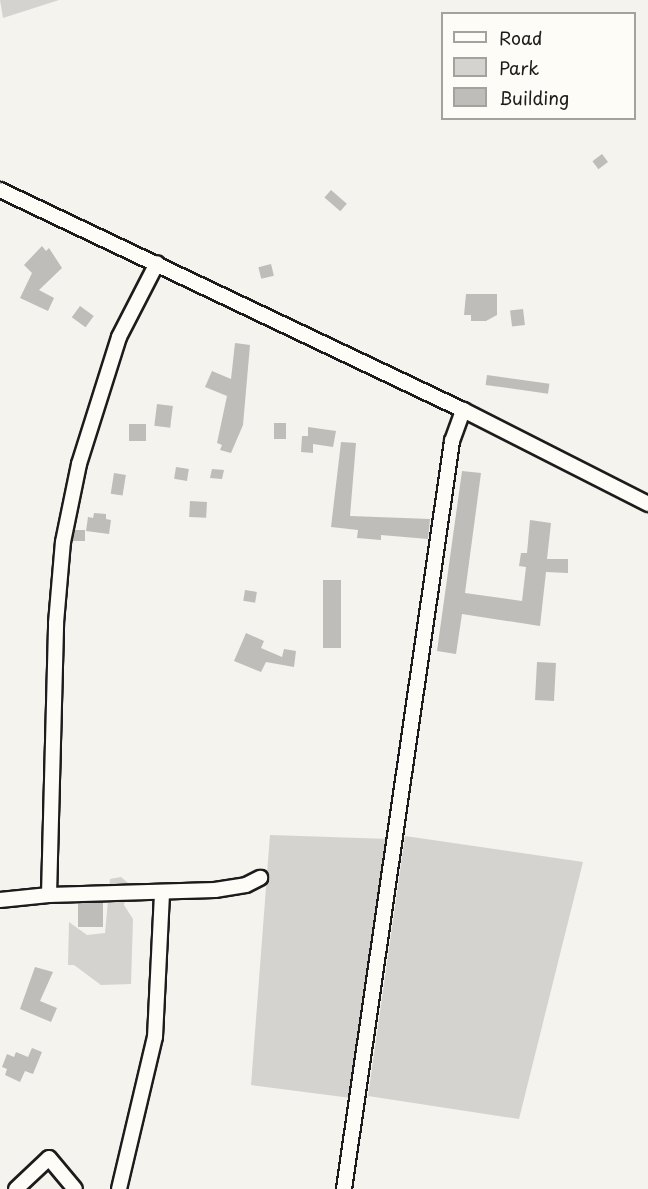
<!DOCTYPE html>
<style>
body{margin:0}
#map{position:relative;width:648px;height:1189px;overflow:hidden;background:#f4f3ee;font-family:"Playpen Sans",sans-serif}
div>[style]{position:absolute}
.green>*{inset:0;background:#d4d3cf}
.building>*{inset:0;background:#bebdba;transform-origin:0 0}
.roads{filter:drop-shadow(2px 0 #1c1c1c) drop-shadow(-2px 0 #1c1c1c) drop-shadow(0 2px #1c1c1c) drop-shadow(0 -2px #1c1c1c)}
.minor>*{height:14px;margin:-7px;padding:0 7px;transform-origin:7px;border-radius:7px;background:#fdfcf7}
span{translate:-50% -50%;white-space:nowrap;text-align:center;line-height:1.15;-webkit-text-stroke:4.5px #fdfcf7;paint-order:stroke}
.legend{position:absolute;left:441px;top:12px;width:195px;height:108px;box-sizing:border-box;background:#fdfcf7;border:2px solid #a3a29f;margin:0;padding:8px 10px;list-style:none;font-size:18px;color:#1c1c1c}
.legend li{display:flex;align-items:center;gap:12px;height:30px}
.legend b{width:30px;border:2px solid #a3a29f}
</style>
<div id="map">
<div class="green">
<div style="clip-path:polygon(0 0,59px 0,3px 18px)"></div>
<div style="clip-path:polygon(270px 835px,390px 839px,351px 1098px,251px 1085px)"></div>
<div style="clip-path:polygon(405px 836px,583px 862px,519px 1119px,368px 1096px)"></div>
<div style="clip-path:polygon(121px 877px,128px 883px,124px 905px,133px 919px,131px 984px,101px 985px,74px 965px,68px 965px,69px 922px,87px 935px,105px 933px,110px 879px)"></div>
</div>
<div class="building">
<div style="left:602px;top:154px;width:10px;height:12px;rotate:53deg"></div>
<div style="left:331px;top:190px;width:21px;height:10px;rotate:41deg"></div>
<div style="clip-path:polygon(42px 246px,46px 251px,49px 248px,62px 268px,39px 290px,54px 298px,48px 311px,20px 298px,32px 273px,24px 265px)"></div>
<div style="left:271px;top:264px;width:12px;height:13px;rotate:76deg"></div>
<div style="clip-path:polygon(466px 294px,497px 294px,497px 315px,486px 321px,471px 321px,471px 315px,464px 315px)"></div>
<div style="left:80px;top:306px;width:17px;height:14px;rotate:36deg"></div>
<div style="left:523px;top:309px;width:16px;height:13px;rotate:83deg"></div>
<div style="clip-path:polygon(235px 343px,250px 345px,243px 425px,231px 453px,220px 450px,222px 445px,217px 443px,227px 396px,205px 387px,212px 371px,231px 379px)"></div>
<div style="left:487px;top:375px;width:63px;height:10px;rotate:8deg"></div>
<div style="left:157px;top:404px;width:16px;height:22px;rotate:7deg"></div>
<div style="left:274px;top:423px;width:12px;height:16px"></div>
<div style="left:129px;top:424px;width:17px;height:17px"></div>
<div style="clip-path:polygon(308px 427px,336px 431px,333px 447px,313px 444px,313px 453px,301px 452px,302px 436px,308px 436px)"></div>
<div style="clip-path:polygon(341px 442px,356px 443px,350px 516px,430px 519px,428px 539px,381px 535px,381px 540px,357px 538px,358px 530px,331px 527px)"></div>
<div style="left:176px;top:467px;width:13px;height:12px;rotate:9deg"></div>
<div style="clip-path:polygon(212px 469px,224px 470px,222px 479px,210px 478px)"></div>
<div style="clip-path:polygon(462px 471px,481px 473px,465px 593px,522px 601px,526px 567px,519px 566px,521px 553px,527px 553px,530px 520px,551px 523px,547px 559px,568px 559px,568px 573px,546px 572px,540px 626px,462px 614px,456px 654px,437px 651px)"></div>
<div style="left:114px;top:473px;width:12px;height:21px;rotate:9deg"></div>
<div style="left:190px;top:501px;width:17px;height:16px;rotate:3deg"></div>
<div style="clip-path:polygon(94px 513px,106px 514px,106px 519px,111px 520px,109px 534px,86px 531px,88px 517px,93px 518px)"></div>
<div style="clip-path:polygon(75px 530px,85px 530px,85px 541px,72px 541px)"></div>
<div style="left:323px;top:580px;width:18px;height:68px"></div>
<div style="left:245px;top:590px;width:12px;height:11px;rotate:9deg"></div>
<div style="clip-path:polygon(246px 633px,264px 641px,261px 648px,282px 657px,284px 649px,296px 651px,294px 667px,266px 662px,261px 672px,234px 661px)"></div>
<div style="left:537px;top:662px;width:19px;height:38px;rotate:3deg"></div>
<div style="left:103px;top:902px;width:25px;height:25px;rotate:90deg"></div>
<div style="clip-path:polygon(35px 967px,53px 972px,40px 1001px,57px 1008px,51px 1022px,20px 1009px)"></div>
<div style="clip-path:polygon(32px 1048px,42px 1052px,33px 1074px,25px 1071px,20px 1082px,5px 1075px,7px 1069px,2px 1067px,7px 1054px,14px 1057px,16px 1052px,28px 1057px)"></div>
</div>
<div class="roads">
<div class="minor">
<div style="left:0;top:190px;width:513px;rotate:25.42deg"></div>
<div style="left:463px;top:410px;width:208px;rotate:26.9deg"></div>
<div style="left:49px;top:895px;width:272px;rotate:-88.5deg"></div>
<div style="left:56px;top:623px;width:81px;rotate:-85.1deg"></div>
<div style="left:63px;top:542px;width:80px;rotate:-78.4deg"></div>
<div style="left:79px;top:464px;width:133px;rotate:-72.5deg"></div>
<div style="left:119px;top:337px;width:83px;rotate:-62.8deg"></div>
<div style="left:0;top:900px;width:49px;rotate:-5.8deg"></div>
<div style="left:49px;top:895px;width:166px;rotate:-1.7deg"></div>
<div style="left:215px;top:890px;width:31px;rotate:-9deg"></div>
<div style="left:246px;top:885px;width:16px;rotate:-27deg"></div>
<div style="left:16px;top:1189px;width:45px;rotate:-43.2deg"></div>
<div style="left:49px;top:1158px;width:40px;rotate:50deg"></div>
<div style="left:119px;top:1189px;width:156px;rotate:-76.7deg"></div>
<div style="left:155px;top:1037px;width:143px;rotate:-87.2deg"></div>
<div style="left:344px;top:1189px;width:756px;rotate:-81.78deg"></div>
<div style="left:452px;top:441px;width:33px;rotate:-70deg"></div>
</div>
</div>
<ul class="legend">
<li><b style="height:8px;background:#fdfcf7"></b>Road</li>
<li><b style="height:16px;background:#d4d3cf"></b>Park</li>
<li><b style="height:16px;background:#bebdba"></b>Building</li>
</ul>
</div>
